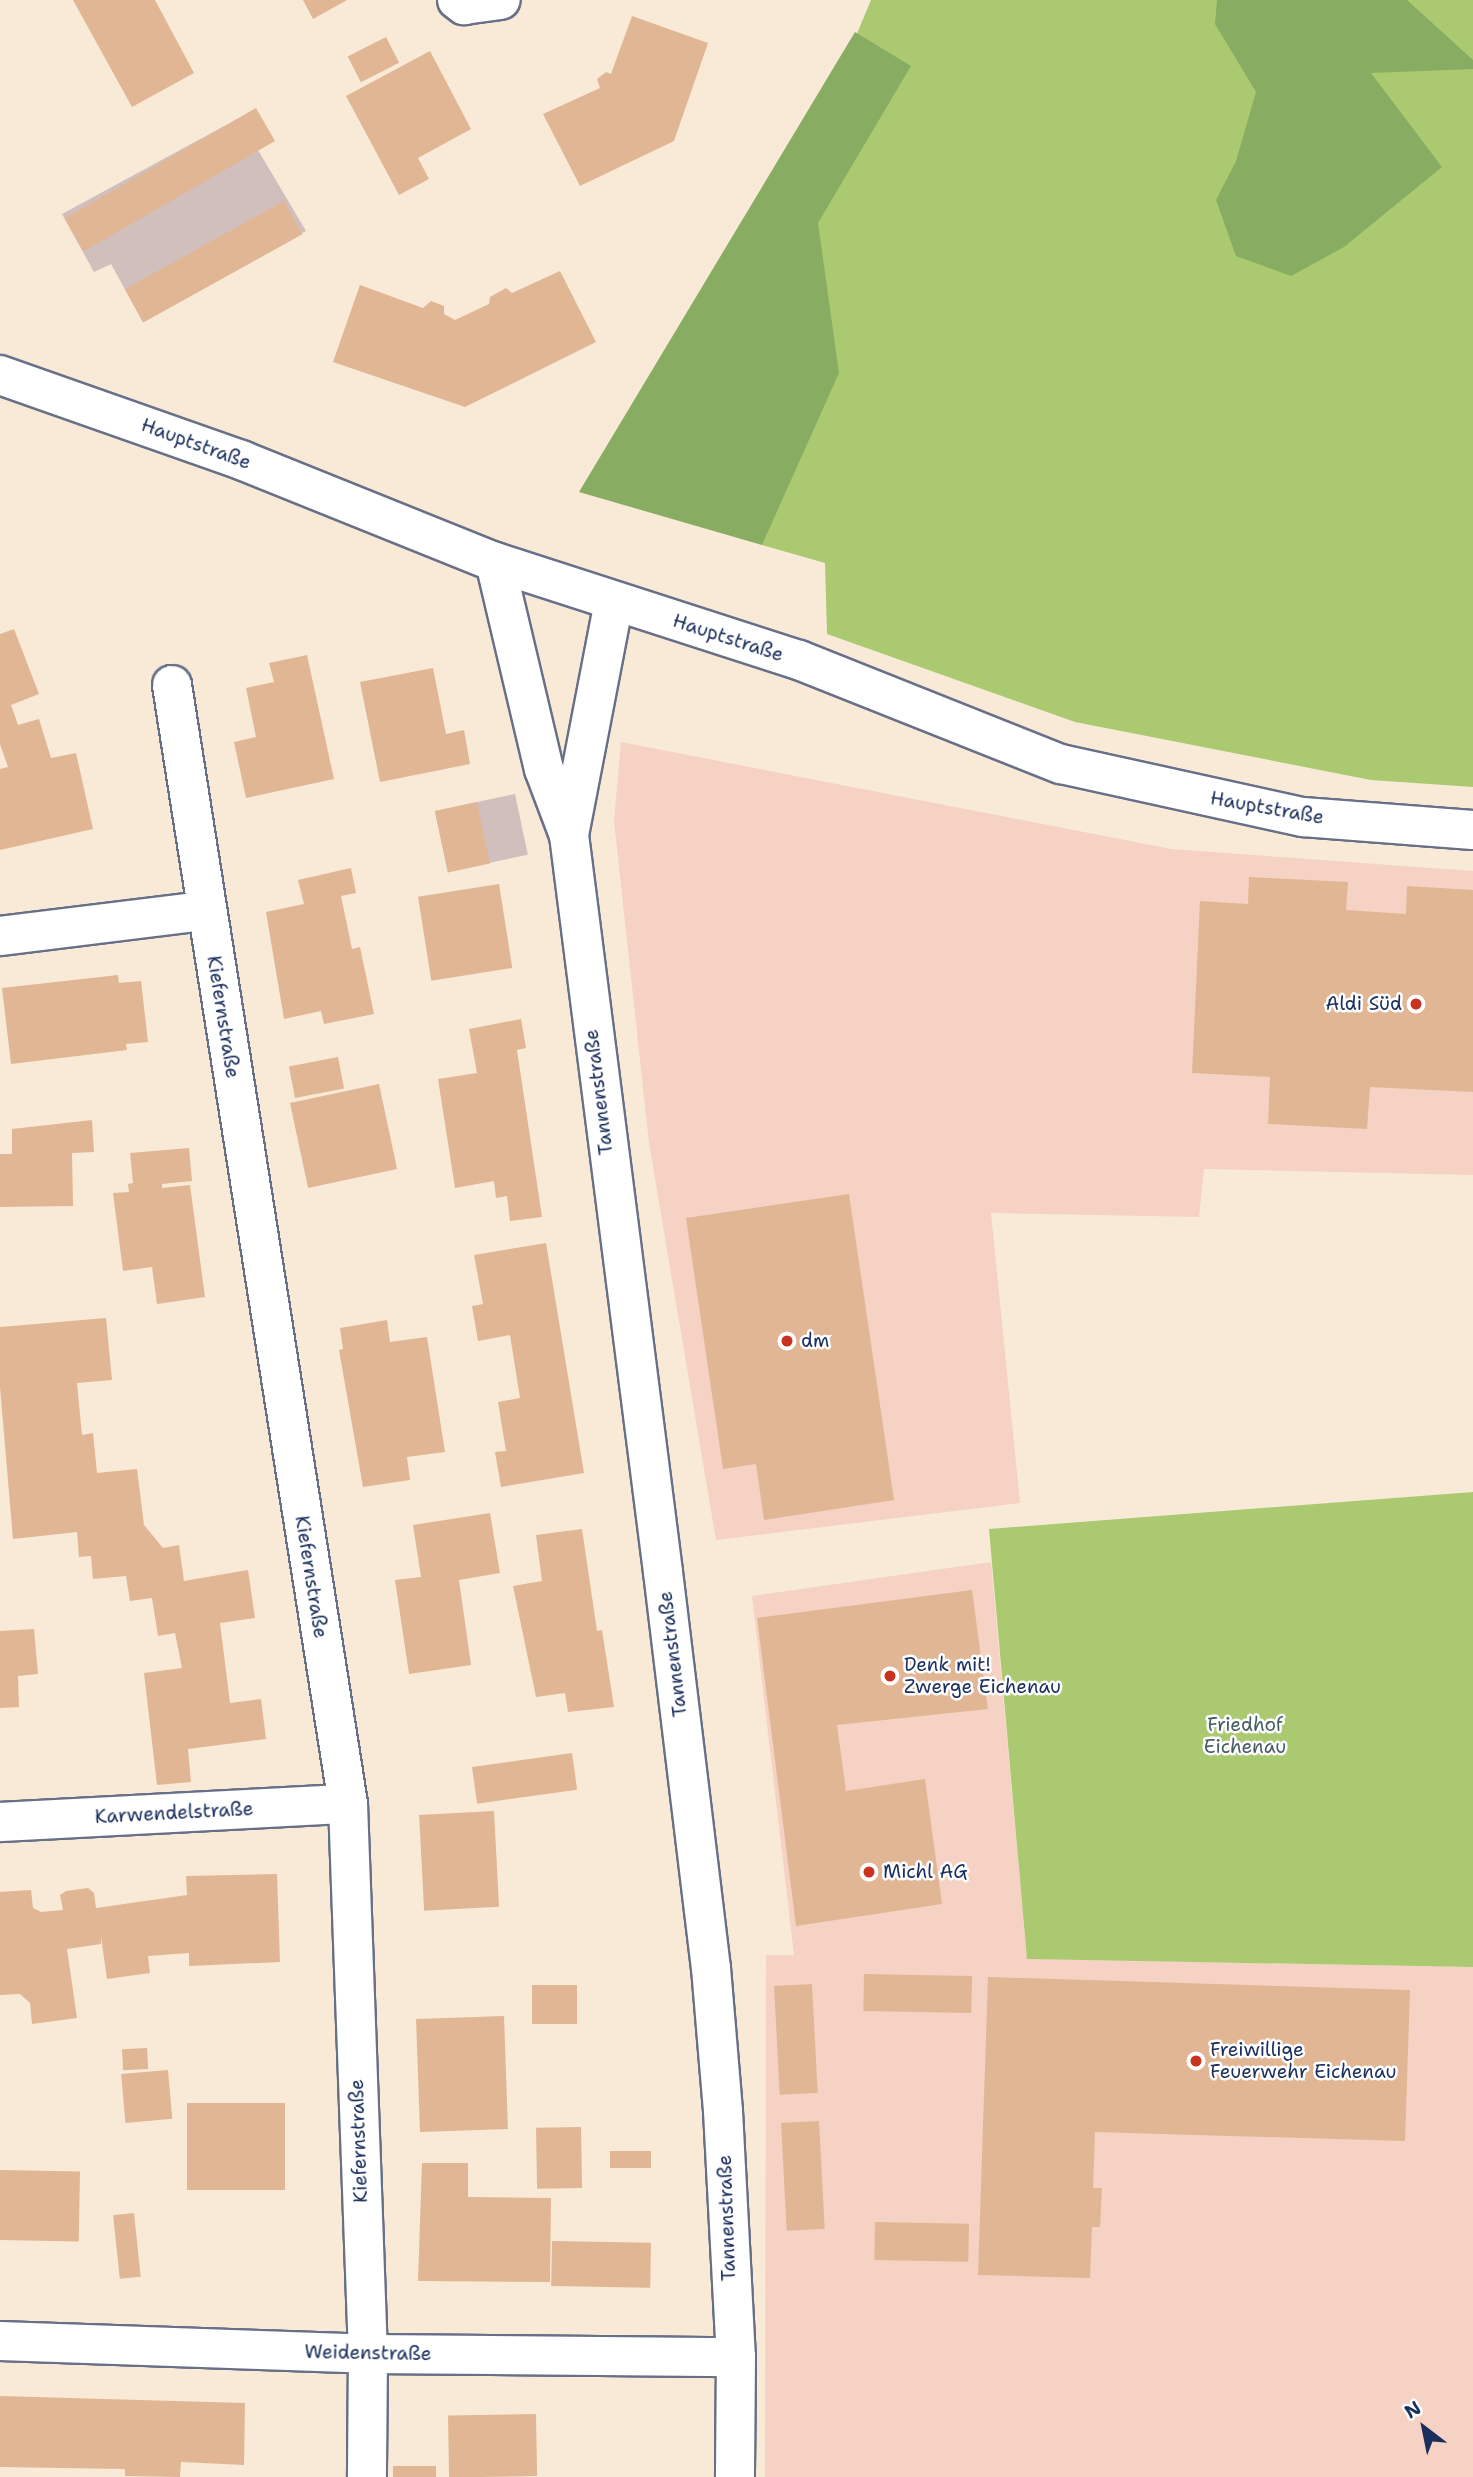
<!DOCTYPE html>
<meta charset="utf-8">
<style>
body{margin:0}
#map{position:relative;width:1473px;height:2477px;overflow:hidden;background:#f8ead7;font-family:"Shantell Sans",sans-serif}
div>[style]{position:absolute}
.built>*{inset:0;background:#f6d2c4}
.industrial>*{inset:0;background:#d1bfbe;transform-origin:0 0}
.green>*{inset:0;background:#abc970}
.forest>*{inset:0;background:#88ad62}
.building>*{inset:0;background:#e1b694;transform-origin:0 0}
.roads{filter:drop-shadow(2px 0 #687088) drop-shadow(-2px 0 #687088) drop-shadow(0 2px #687088) drop-shadow(0 -2px #687088)}
.street>*{height:38px;margin:-19px;padding:0 19px;transform-origin:19px;border-radius:19px;background:#fff}
.secondary>*{height:38px;margin:-19px;padding:0 19px;transform-origin:19px;border-radius:19px;background:#fff}
.dots>*{width:19px;height:19px;translate:-50% -50%;box-sizing:border-box;border:4px solid #fff;border-radius:50%}
span{translate:-50% -50%;white-space:nowrap;text-align:center;line-height:1.15;-webkit-text-stroke:5px #fff;paint-order:stroke}
.street-label{font-size:19px;color:#1b2f5e}
.poi-label{font-size:19px;color:#1b2f5e}
.right{translate:-100% -50%;text-align:right}
.left{translate:0 -50%;text-align:left}
.park-label{font-size:19px;color:#465d63}
.north{position:absolute;left:1389px;top:2393px;width:70px;height:70px;-webkit-text-stroke:5px #fff;paint-order:stroke;rotate:328deg;font-size:19px;font-weight:700;line-height:28px;text-align:center;color:#1b2f5e}
.north::after{content:'';display:block;margin:auto;width:24px;height:32px;background:#1b2f5e;clip-path:polygon(50% 0,100% 100%,50% 72%,0 100%)}
</style>
<div id="map">
<div class="built">
<div style="clip-path:polygon(621px 742px,1171px 849px,1473px 871px,1473px 1175px,1204px 1169px,1199px 1217px,991px 1213px,1020px 1503px,716px 1540px,649px 1143px,614px 821px)"></div>
<div style="clip-path:polygon(991px 1562px,1027px 1959px,1473px 1967px,1473px 2477px,765px 2477px,766px 1955px,794px 1955px,752px 1596px)"></div>
</div>
<div class="industrial">
<div style="clip-path:polygon(239px 118px,306px 231px,143px 322px,111px 264px,94px 272px,62px 214px)"></div>
<div style="left:515px;top:794px;width:62px;height:82px;rotate:78deg"></div>
</div>
<div class="green">
<div style="clip-path:polygon(871px 0,1473px 0,1473px 787px,1371px 780px,1075px 722px,827px 634px,825px 563px,762px 545px,788px 198px)"></div>
<div style="clip-path:polygon(1473px 1492px,1473px 1967px,1027px 1959px,989px 1529px)"></div>
</div>
<div class="forest">
<div style="clip-path:polygon(1217px 0,1407px 0,1473px 60px,1473px 69px,1371px 73px,1442px 167px,1344px 247px,1291px 276px,1236px 256px,1216px 200px,1236px 161px,1256px 92px,1215px 24px)"></div>
<div style="clip-path:polygon(855px 32px,911px 66px,818px 223px,839px 373px,762px 545px,579px 492px)"></div>
</div>
<div class="building">
<div style="clip-path:polygon(73px 0,155px 0,194px 73px,132px 107px)"></div>
<div style="clip-path:polygon(303px 0,347px 0,313px 19px)"></div>
<div style="clip-path:polygon(632px 16px,708px 43px,674px 141px,580px 186px,543px 114px,600px 88px,597px 79px,606px 72px,611px 74px)"></div>
<div style="left:386px;top:37px;width:29px;height:43px;rotate:63deg"></div>
<div style="clip-path:polygon(430px 51px,471px 129px,418px 158px,429px 179px,399px 195px,346px 96px)"></div>
<div style="left:256px;top:108px;width:38px;height:221px;rotate:60deg"></div>
<div style="left:284px;top:201px;width:38px;height:182px;rotate:61deg"></div>
<div style="clip-path:polygon(560px 271px,596px 342px,465px 407px,333px 362px,360px 285px,423px 308px,431px 301px,444px 306px,444px 314px,455px 320px,489px 304px,490px 297px,506px 288px,512px 293px)"></div>
<div style="clip-path:polygon(14px 629px,39px 694px,11px 705px,18px 725px,39px 719px,51px 758px,76px 753px,93px 829px,0 850px,0 769px,8px 767px,0 744px,0 634px)"></div>
<div style="clip-path:polygon(307px 655px,334px 779px,246px 798px,234px 742px,256px 737px,246px 688px,274px 682px,269px 663px)"></div>
<div style="clip-path:polygon(433px 668px,446px 734px,464px 730px,470px 764px,380px 782px,360px 682px)"></div>
<div style="left:477px;top:802px;width:63px;height:43px;rotate:78deg"></div>
<div style="clip-path:polygon(351px 868px,356px 893px,341px 896px,352px 949px,360px 947px,374px 1014px,324px 1024px,321px 1011px,284px 1019px,266px 912px,304px 904px,298px 880px)"></div>
<div style="clip-path:polygon(1249px 877px,1348px 882px,1346px 910px,1406px 914px,1407px 886px,1473px 890px,1473px 1092px,1370px 1087px,1367px 1129px,1268px 1124px,1270px 1077px,1192px 1073px,1200px 901px,1248px 904px)"></div>
<div style="left:499px;top:884px;width:85px;height:82px;rotate:81deg"></div>
<div style="clip-path:polygon(118px 975px,119px 983px,141px 981px,148px 1042px,126px 1044px,127px 1050px,11px 1064px,2px 988px)"></div>
<div style="clip-path:polygon(521px 1019px,526px 1048px,517px 1050px,542px 1217px,510px 1221px,507px 1196px,496px 1198px,494px 1181px,455px 1188px,438px 1079px,477px 1073px,469px 1029px)"></div>
<div style="left:338px;top:1057px;width:32px;height:50px;rotate:79deg"></div>
<div style="left:379px;top:1084px;width:87px;height:91px;rotate:78deg"></div>
<div style="clip-path:polygon(92px 1120px,94px 1152px,72px 1153px,73px 1206px,0 1207px,0 1154px,12px 1154px,12px 1129px)"></div>
<div style="clip-path:polygon(189px 1148px,192px 1181px,162px 1184px,162px 1188px,190px 1185px,205px 1297px,157px 1304px,152px 1267px,123px 1271px,113px 1193px,129px 1192px,128px 1184px,133px 1183px,130px 1153px)"></div>
<div style="clip-path:polygon(849px 1194px,894px 1500px,764px 1520px,756px 1464px,723px 1469px,686px 1218px)"></div>
<div style="clip-path:polygon(546px 1243px,584px 1473px,501px 1487px,495px 1452px,506px 1451px,498px 1402px,520px 1398px,510px 1335px,478px 1341px,472px 1306px,483px 1304px,474px 1255px)"></div>
<div style="clip-path:polygon(106px 1318px,112px 1380px,77px 1383px,82px 1435px,93px 1433px,97px 1473px,137px 1469px,144px 1525px,163px 1548px,179px 1545px,184px 1581px,248px 1570px,255px 1618px,220px 1623px,230px 1703px,261px 1699px,266px 1739px,188px 1749px,191px 1782px,157px 1785px,144px 1673px,182px 1668px,175px 1633px,158px 1636px,152px 1598px,130px 1601px,126px 1576px,93px 1579px,91px 1556px,79px 1557px,77px 1532px,13px 1539px,0 1387px,0 1327px)"></div>
<div style="clip-path:polygon(387px 1320px,390px 1342px,427px 1337px,445px 1452px,407px 1457px,410px 1480px,363px 1487px,339px 1350px,343px 1349px,340px 1328px)"></div>
<div style="clip-path:polygon(490px 1513px,500px 1573px,459px 1580px,471px 1665px,409px 1674px,395px 1580px,421px 1577px,413px 1525px)"></div>
<div style="clip-path:polygon(582px 1529px,597px 1631px,602px 1630px,614px 1707px,568px 1712px,565px 1693px,536px 1697px,513px 1586px,542px 1581px,536px 1535px)"></div>
<div style="clip-path:polygon(972px 1590px,988px 1709px,837px 1725px,846px 1791px,925px 1779px,942px 1904px,796px 1926px,757px 1618px)"></div>
<div style="clip-path:polygon(34px 1629px,38px 1674px,18px 1676px,19px 1707px,0 1708px,0 1631px)"></div>
<div style="left:572px;top:1753px;width:37px;height:101px;rotate:82deg"></div>
<div style="left:494px;top:1811px;width:96px;height:75px;rotate:87deg"></div>
<div style="clip-path:polygon(277px 1874px,280px 1962px,189px 1966px,189px 1953px,148px 1956px,150px 1973px,107px 1979px,101px 1937px,101px 1944px,67px 1949px,77px 2018px,32px 2024px,30px 2003px,20px 1994px,0 1995px,0 1892px,31px 1890px,33px 1908px,41px 1912px,63px 1910px,60px 1895px,66px 1891px,88px 1888px,94px 1893px,96px 1908px,187px 1895px,186px 1876px)"></div>
<div style="left:864px;top:1974px;width:108px;height:37px;rotate:1deg"></div>
<div style="clip-path:polygon(988px 1977px,1410px 1990px,1405px 2141px,1095px 2132px,1093px 2188px,1102px 2188px,1100px 2227px,1092px 2227px,1090px 2278px,978px 2275px)"></div>
<div style="left:812px;top:1984px;width:109px;height:38px;rotate:87deg"></div>
<div style="left:577px;top:1985px;width:39px;height:45px;rotate:90deg"></div>
<div style="left:504px;top:2016px;width:113px;height:88px;rotate:88deg"></div>
<div style="left:147px;top:2048px;width:21px;height:25px;rotate:87deg"></div>
<div style="left:168px;top:2070px;width:49px;height:47px;rotate:85deg"></div>
<div style="left:285px;top:2103px;width:87px;height:98px;rotate:90deg"></div>
<div style="left:819px;top:2121px;width:108px;height:38px;rotate:87deg"></div>
<div style="left:581px;top:2127px;width:61px;height:45px;rotate:89deg"></div>
<div style="left:610px;top:2151px;width:41px;height:17px"></div>
<div style="clip-path:polygon(422px 2163px,468px 2163px,468px 2197px,551px 2198px,550px 2282px,418px 2281px)"></div>
<div style="left:0;top:2170px;width:80px;height:70px;rotate:1deg"></div>
<div style="left:134px;top:2213px;width:64px;height:21px;rotate:84deg"></div>
<div style="left:875px;top:2222px;width:94px;height:38px;rotate:1deg"></div>
<div style="left:552px;top:2241px;width:99px;height:45px;rotate:1deg"></div>
<div style="clip-path:polygon(0 2396px,245px 2403px,244px 2465px,181px 2462px,180px 2477px,125px 2476px,125px 2469px,0 2467px)"></div>
<div style="left:536px;top:2414px;width:62px;height:88px;rotate:89deg"></div>
<div style="left:436px;top:2466px;width:11px;height:43px;rotate:90deg"></div>
</div>
<div class="roads">
<div class="street">
<div style="left:457px;top:0;width:9px;rotate:36deg"></div>
<div style="left:464px;top:5px;width:37px;rotate:-8deg"></div>
<div style="left:495px;top:562px;width:213px;rotate:76.7deg"></div>
<div style="left:544px;top:769px;width:71px;rotate:69.3deg"></div>
<div style="left:569px;top:835px;width:743px;rotate:82.73deg"></div>
<div style="left:663px;top:1572px;width:399px;rotate:83.1deg"></div>
<div style="left:711px;top:1968px;width:144px;rotate:85.2deg"></div>
<div style="left:723px;top:2111px;width:246px;rotate:87deg"></div>
<div style="left:736px;top:2357px;width:120px;rotate:90.5deg"></div>
<div style="left:172px;top:685px;width:1133px;rotate:81.06deg"></div>
<div style="left:348px;top:1804px;width:550px;rotate:87.92deg"></div>
<div style="left:368px;top:2354px;width:123px;rotate:90.5deg"></div>
<div style="left:569px;top:835px;width:237px;rotate:-79.1deg"></div>
<div style="left:0;top:936px;width:207px;rotate:-7deg"></div>
<div style="left:0;top:1822px;width:348px;rotate:-3deg"></div>
<div style="left:0;top:2341px;width:368px;rotate:2deg"></div>
<div style="left:368px;top:2354px;width:368px;rotate:0.5deg"></div>
</div>
<div class="secondary">
<div style="left:0;top:375px;width:256px;rotate:19.4deg"></div>
<div style="left:241px;top:460px;width:274px;rotate:21.9deg"></div>
<div style="left:495px;top:562px;width:319px;rotate:17.9deg"></div>
<div style="left:799px;top:660px;width:282px;rotate:21.7deg"></div>
<div style="left:1061px;top:764px;width:248px;rotate:12.4deg"></div>
<div style="left:1303px;top:817px;width:170px;rotate:4.4deg"></div>
</div>
</div>
<div class="dots">
<div style="left:1416px;top:1004px;background:#c8321e"></div>
<div style="left:787px;top:1341px;background:#c8321e"></div>
<div style="left:890px;top:1676px;background:#c8321e"></div>
<div style="left:869px;top:1872px;background:#c8321e"></div>
<div style="left:1196px;top:2061px;background:#c8321e"></div>
</div>
<div class="street-label">
<span style="left:196px;top:444px;rotate:20deg">Hauptstraße</span>
<span style="left:728px;top:638px;rotate:18deg">Hauptstraße</span>
<span style="left:1267px;top:808px;rotate:10deg">Hauptstraße</span>
<span style="left:223px;top:1017px;rotate:81deg">Kiefernstraße</span>
<span style="left:599px;top:1092px;rotate:-97deg">Tannenstraße</span>
<span style="left:311px;top:1577px;rotate:81deg">Kiefernstraße</span>
<span style="left:673px;top:1654px;rotate:-97deg">Tannenstraße</span>
<span style="left:174px;top:1813px;rotate:-3deg">Karwendelstraße</span>
<span style="left:359px;top:2141px;rotate:-92deg">Kiefernstraße</span>
<span style="left:727px;top:2218px;rotate:-92deg">Tannenstraße</span>
<span style="left:368px;top:2353px;rotate:1deg">Weidenstraße</span>
</div>
<div class="poi-label">
<span class="right" style="left:1402px;top:1004px">Aldi Süd</span>
<span class="left" style="left:801px;top:1341px">dm</span>
<span class="left" style="left:904px;top:1676px">Denk mit!<br>Zwerge Eichenau</span>
<span class="left" style="left:883px;top:1872px">Michl AG</span>
<span class="left" style="left:1210px;top:2061px">Freiwillige<br>Feuerwehr Eichenau</span>
</div>
<div class="park-label">
<span style="left:1245px;top:1736px">Friedhof<br>Eichenau</span>
</div>
<div class="north">N</div>
</div>
